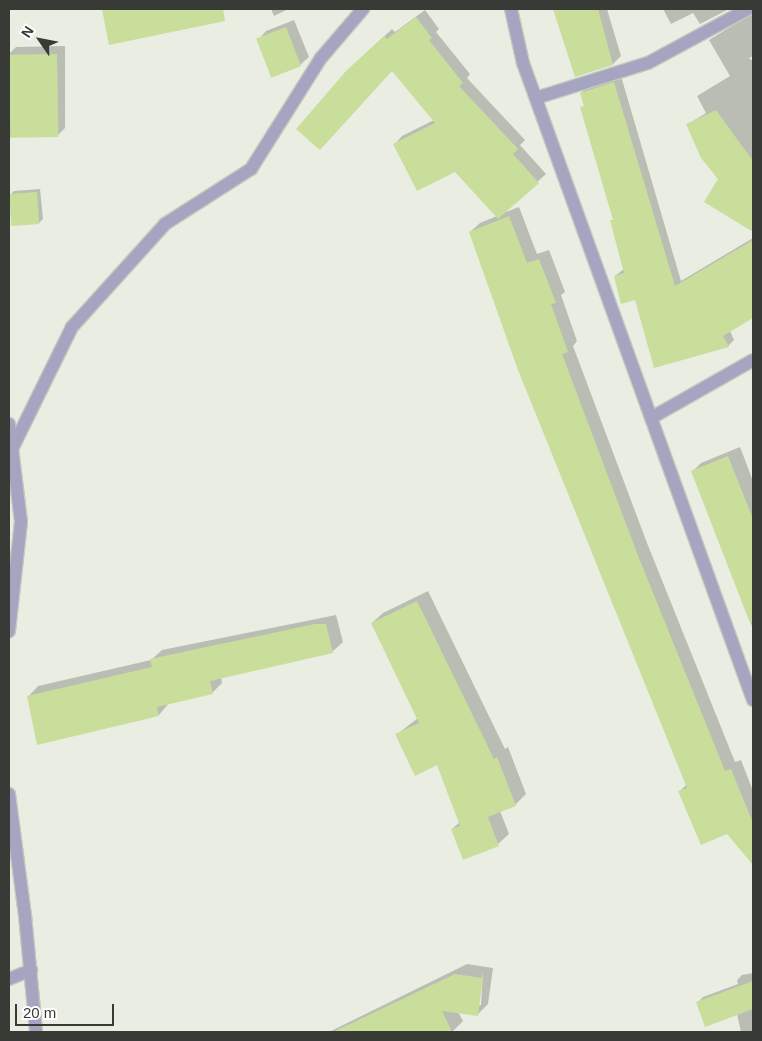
<!DOCTYPE html>
<style>
body{margin:0}
#map{position:relative;width:762px;height:1041px;overflow:hidden;background:#e9ede2;font-family:Arial,sans-serif}
div>[style]{position:absolute}
.shadow>*{inset:0;background:#0003}
.building>*{inset:0;background:#c9de9b;transform-origin:0 0}
.roads{filter:drop-shadow(1px 0 #c6c9bf) drop-shadow(-1px 0 #c6c9bf) drop-shadow(0 1px #c6c9bf) drop-shadow(0 -1px #c6c9bf)}
.minor>*{height:12px;margin:-6px;padding:0 6px;transform-origin:6px;border-radius:6px;background:#a5a5c1}
span{translate:-50% -50%;white-space:nowrap;text-align:center;line-height:1.15;-webkit-text-stroke:4px #fff;paint-order:stroke}
.frame{position:absolute;inset:0;border:10px solid #383a35;pointer-events:none}
.north{position:absolute;left:15px;top:15px;width:50px;height:50px;-webkit-text-stroke:4px #fff;paint-order:stroke;rotate:303deg;font-size:14px;font-weight:700;line-height:20px;text-align:center;color:#383a35}
.north::after{content:'';display:block;margin:auto;width:18px;height:22px;background:#383a35;clip-path:polygon(50% 0,100% 100%,50% 72%,0 100%)}
.scale{position:absolute;left:15px;top:1004px;width:99px;height:22px;box-sizing:border-box;border:2px solid #383a35;border-top:0;padding-left:6px;font-size:15px;line-height:18px;white-space:nowrap;color:#383a35;-webkit-text-stroke:4px #fff;paint-order:stroke}
</style>
<div id="map">
<div class="shadow">
<div style="clip-path:polygon(103px 9px,193px 9px,194px 16px,110px 43px)"></div>
<div style="clip-path:polygon(271px 9px,288px 9px,274px 16px)"></div>
<div style="clip-path:polygon(555px 9px,607px 9px,621px 56px,613px 64px,576px 76px)"></div>
<div style="clip-path:polygon(663px 9px,729px 9px,700px 24px,693px 13px,671px 24px)"></div>
<div style="clip-path:polygon(425px 10px,439px 29px,436px 32px,470px 74px,467px 78px,525px 140px,520px 145px,546px 174px,503px 213px,519px 207px,537px 254px,549px 250px,565px 292px,561px 295px,577px 341px,573px 346px,647px 543px,735px 762px,741px 760px,753px 791px,753px 863px,727px 832px,680px 791px,687px 784px,470px 232px,480px 223px,497px 216px,455px 170px,395px 144px,402px 136px,434px 120px,392px 69px,355px 64px,392px 29px,395px 32px)"></div>
<div style="clip-path:polygon(753px 13px,753px 56px,749px 58px,753px 61px,753px 230px,706px 202px,720px 179px,688px 124px,706px 113px,697px 96px,730px 76px,709px 40px)"></div>
<div style="clip-path:polygon(294px 20px,309px 57px,300px 65px,258px 40px,266px 31px)"></div>
<div style="clip-path:polygon(65px 46px,65px 128px,57px 136px,9px 137px,9px 54px,16px 47px)"></div>
<div style="clip-path:polygon(621px 76px,681px 281px,753px 238px,753px 315px,730px 331px,734px 340px,728px 346px,636px 299px,615px 276px,624px 269px,612px 221px,614px 219px,582px 108px,585px 104px,581px 93px,588px 87px)"></div>
<div style="clip-path:polygon(40px 189px,43px 219px,39px 223px,10px 195px,14px 191px)"></div>
<div style="clip-path:polygon(740px 447px,753px 481px,753px 629px,693px 471px,701px 463px)"></div>
<div style="clip-path:polygon(428px 591px,505px 749px,508px 747px,526px 794px,515px 805px,500px 811px,509px 834px,498px 844px,452px 829px,460px 822px,437px 763px,396px 735px,418px 718px,372px 623px,383px 613px)"></div>
<div style="clip-path:polygon(336px 615px,343px 642px,332px 652px,221px 677px,222px 683px,212px 693px,169px 703px,159px 715px,38px 743px,28px 697px,38px 686px,151px 660px,162px 650px)"></div>
<div style="clip-path:polygon(evenodd,467px 964px,493px 968px,488px 1004px,477px 1015px,458px 1012px,463px 1021px,452px 1032px,329px 1032px,467px 964px,483px 972px,481px 1005px,478px 1005px,483px 972px)"></div>
<div style="clip-path:polygon(753px 973px,753px 1032px,741px 1032px,737px 1014px,698px 1002px,703px 997px,738px 984px,737px 980px,742px 975px)"></div>
</div>
<div class="building">
<div style="clip-path:polygon(102px 9px,223px 9px,225px 21px,109px 45px)"></div>
<div style="clip-path:polygon(553px 9px,598px 9px,613px 65px,575px 77px)"></div>
<div style="clip-path:polygon(416px 17px,432px 38px,429px 40px,463px 83px,459px 86px,518px 149px,513px 154px,539px 183px,498px 219px,455px 172px,417px 191px,393px 144px,435px 123px,392px 71px,320px 150px,296px 129px,346px 71px,384px 36px,387px 39px)"></div>
<div style="left:286px;top:27px;width:42px;height:32px;rotate:69deg"></div>
<div style="left:57px;top:54px;width:83px;height:48px;rotate:89deg"></div>
<div style="clip-path:polygon(614px 82px,675px 286px,753px 240px,753px 318px,723px 336px,729px 347px,654px 368px,635px 300px,621px 304px,614px 276px,624px 273px,610px 220px,613px 220px,580px 107px,584px 106px,580px 93px)"></div>
<div style="clip-path:polygon(716px 110px,753px 161px,753px 232px,704px 202px,718px 179px,701px 158px,686px 124px)"></div>
<div style="left:37px;top:192px;width:32px;height:28px;rotate:86deg"></div>
<div style="clip-path:polygon(509px 216px,527px 263px,539px 259px,556px 303px,551px 304px,568px 352px,562px 354px,637px 553px,725px 771px,731px 769px,753px 823px,753px 865px,727px 834px,701px 845px,678px 791px,687px 788px,518px 370px,469px 232px)"></div>
<div style="clip-path:polygon(728px 456px,753px 519px,753px 622px,750px 623px,691px 471px)"></div>
<div style="clip-path:polygon(417px 601px,494px 759px,497px 757px,516px 806px,488px 817px,499px 846px,463px 860px,451px 829px,460px 826px,437px 765px,415px 776px,395px 734px,419px 723px,371px 623px)"></div>
<div style="clip-path:polygon(315px 624px,326px 624px,333px 653px,210px 681px,213px 694px,157px 707px,159px 716px,37px 745px,27px 696px,152px 667px,150px 659px)"></div>
<div style="clip-path:polygon(455px 974px,483px 978px,478px 1016px,442px 1011px,452px 1032px,333px 1032px)"></div>
<div style="clip-path:polygon(753px 981px,753px 1009px,705px 1027px,696px 1002px)"></div>
</div>
<div class="roads">
<div class="minor">
<div style="left:511px;top:9px;width:55px;rotate:77.5deg"></div>
<div style="left:523px;top:63px;width:677px;rotate:70.15deg"></div>
<div style="left:536px;top:98px;width:117px;rotate:-17.4deg"></div>
<div style="left:648px;top:63px;width:114px;rotate:-28.4deg"></div>
<div style="left:651px;top:418px;width:117px;rotate:-29.6deg"></div>
<div style="left:9px;top:424px;width:99px;rotate:83deg"></div>
<div style="left:21px;top:522px;width:110px;rotate:96.3deg"></div>
<div style="left:12px;top:449px;width:136px;rotate:-63.8deg"></div>
<div style="left:72px;top:327px;width:139px;rotate:-47.9deg"></div>
<div style="left:165px;top:224px;width:102px;rotate:-32.6deg"></div>
<div style="left:251px;top:169px;width:131px;rotate:-57.8deg"></div>
<div style="left:321px;top:58px;width:65px;rotate:-49.4deg"></div>
<div style="left:9px;top:794px;width:122px;rotate:82.5deg"></div>
<div style="left:25px;top:915px;width:118px;rotate:84.6deg"></div>
<div style="left:9px;top:979px;width:24px;rotate:-22deg"></div>
</div>
</div>
<div class="frame"></div>
<div class="north">N</div>
<div class="scale">20 m</div>
</div>
